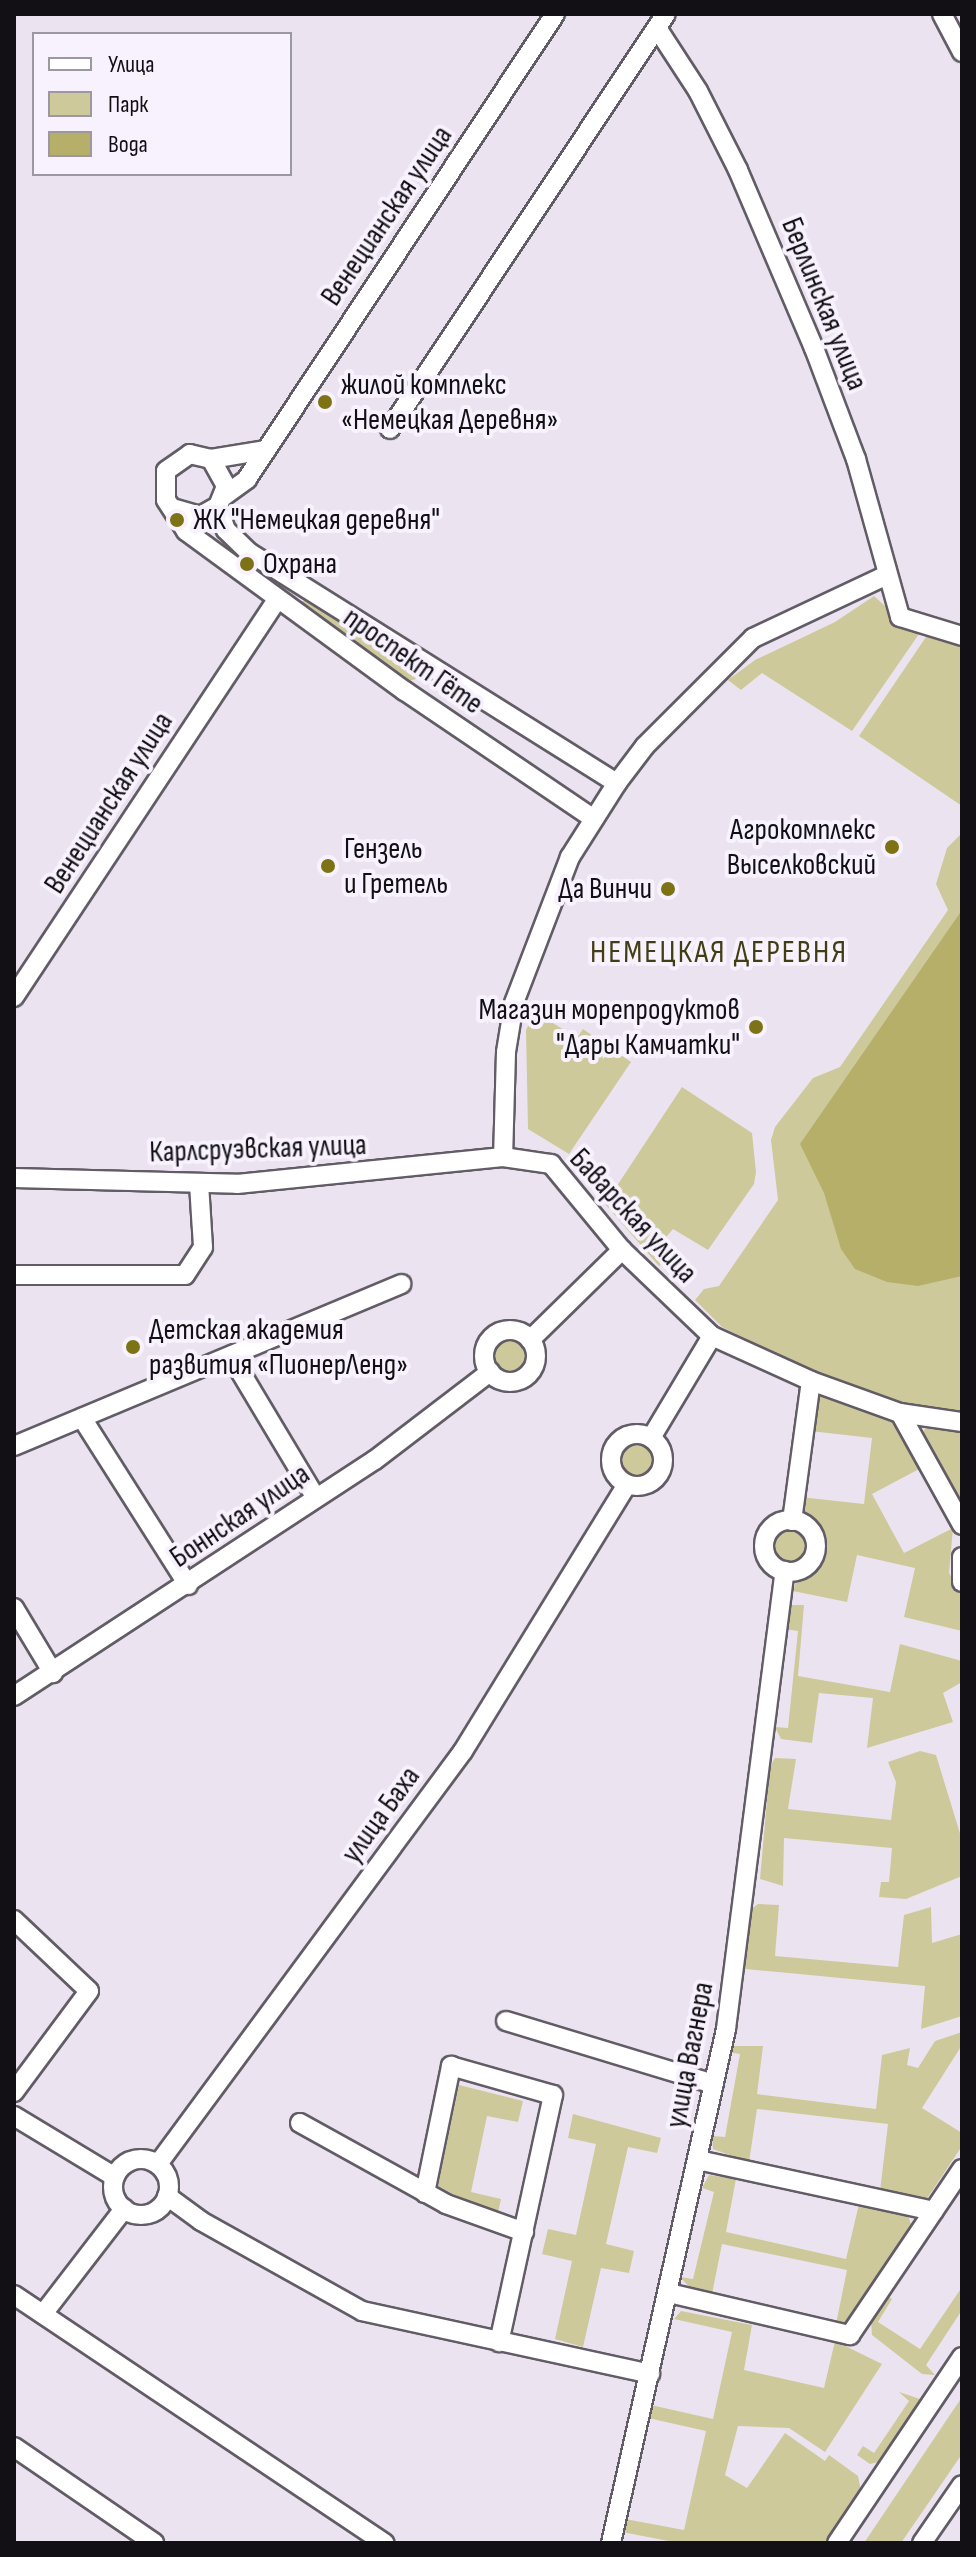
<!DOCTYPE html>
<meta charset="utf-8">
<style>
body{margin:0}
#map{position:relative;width:976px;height:2557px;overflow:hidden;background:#ebe4f0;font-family:"Sofia Sans Condensed",sans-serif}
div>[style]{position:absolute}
.green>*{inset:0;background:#cdc99a}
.round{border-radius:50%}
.water>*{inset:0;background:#b6af6a}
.roads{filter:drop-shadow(2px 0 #625c66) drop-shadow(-2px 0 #625c66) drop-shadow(0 2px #625c66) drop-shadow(0 -2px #625c66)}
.minor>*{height:18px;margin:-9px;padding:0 9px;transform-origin:9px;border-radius:9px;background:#fff}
.minor>.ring{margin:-9px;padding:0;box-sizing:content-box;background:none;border:18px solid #fff;border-radius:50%}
.dots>*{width:22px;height:22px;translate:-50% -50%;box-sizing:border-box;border:4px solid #f8f1fe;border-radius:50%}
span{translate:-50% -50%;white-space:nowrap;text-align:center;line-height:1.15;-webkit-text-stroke:8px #f8f1fe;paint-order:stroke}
.street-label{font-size:30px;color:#121014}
.poi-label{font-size:30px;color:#121014}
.left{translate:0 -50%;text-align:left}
.right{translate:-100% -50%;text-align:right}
.neighbourhood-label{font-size:32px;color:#423e14;letter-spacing:2px}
.frame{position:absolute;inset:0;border:16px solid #121014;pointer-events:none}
.legend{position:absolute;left:32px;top:32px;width:260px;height:144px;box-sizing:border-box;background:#f8f1fe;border:2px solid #9c97a0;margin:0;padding:10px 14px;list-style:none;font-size:24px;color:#121014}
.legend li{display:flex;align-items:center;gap:16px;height:40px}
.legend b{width:40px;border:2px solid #9c97a0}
</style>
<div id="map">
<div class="green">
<div style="clip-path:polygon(874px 596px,885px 606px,892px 622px,919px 634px,852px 731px,762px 673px,741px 690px,728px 680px,755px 660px,835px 622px)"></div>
<div style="clip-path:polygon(297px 601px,310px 601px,415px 668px,416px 679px,405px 682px)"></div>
<div style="clip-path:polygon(928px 634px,962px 644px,962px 806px,859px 736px)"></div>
<div style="clip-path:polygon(962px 833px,962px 1412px,905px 1405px,825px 1377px,722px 1327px,695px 1300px,704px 1289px,719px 1286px,778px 1200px,771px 1140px,775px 1127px,813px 1078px,840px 1067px,948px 910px,936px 884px,947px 848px)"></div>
<div style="clip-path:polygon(535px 1012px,577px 1038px,583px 1029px,631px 1062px,569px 1154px,528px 1129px,526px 1030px)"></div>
<div style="clip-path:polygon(682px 1087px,752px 1133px,756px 1172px,754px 1184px,708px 1250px,673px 1229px,661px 1243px,672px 1253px,659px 1266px,605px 1204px)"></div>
<div class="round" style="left:493px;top:1339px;width:34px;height:34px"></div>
<div style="clip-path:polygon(821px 1395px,896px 1422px,921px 1468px,872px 1494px,904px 1553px,953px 1528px,949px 1573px,962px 1596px,962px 1631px,904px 1617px,915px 1568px,857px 1555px,847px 1602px,793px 1591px,797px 1579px,817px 1567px,825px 1546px,818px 1526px,800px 1510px,800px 1497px,864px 1504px,872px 1438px,810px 1431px,817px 1396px)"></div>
<div style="clip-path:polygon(926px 1425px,962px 1428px,962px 1510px,922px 1437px)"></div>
<div class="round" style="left:620px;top:1443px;width:34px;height:34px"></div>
<div class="round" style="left:773px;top:1529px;width:34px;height:34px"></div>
<div style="clip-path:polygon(791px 1605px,804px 1605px,798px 1676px,890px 1692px,900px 1644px,962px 1661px,962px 1682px,943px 1693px,953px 1722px,867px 1748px,873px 1698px,819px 1693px,812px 1743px,781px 1739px,775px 1727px,788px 1728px,798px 1631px,785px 1629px)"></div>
<div style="clip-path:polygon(920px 1751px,936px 1755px,962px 1840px,962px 1876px,906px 1899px,879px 1897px,881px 1882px,889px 1882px,892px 1848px,784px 1838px,783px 1886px,760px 1879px,770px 1767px,775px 1758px,796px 1759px,788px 1809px,891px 1820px,896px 1782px,888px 1762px)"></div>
<div style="clip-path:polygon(758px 1904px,779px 1905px,775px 1956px,898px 1967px,904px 1915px,931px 1907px,932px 1943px,962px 1934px,962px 2016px,921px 2029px,925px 1986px,745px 1969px,751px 1909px)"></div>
<div style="clip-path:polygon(962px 2032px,962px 2045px,922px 2108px,962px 2133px,962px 2146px,926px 2200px,880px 2191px,888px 2124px,757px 2109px,749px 2162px,713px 2149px,712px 2136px,725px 2137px,740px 2054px,727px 2052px,731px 2046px,763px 2046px,757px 2094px,876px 2109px,882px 2055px,910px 2048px,907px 2065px,918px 2068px,935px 2041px)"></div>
<div style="clip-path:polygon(459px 2085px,523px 2101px,518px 2122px,487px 2116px,471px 2192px,501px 2199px,497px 2217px,438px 2186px)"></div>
<div style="clip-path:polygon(573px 2114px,661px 2138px,657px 2153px,628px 2147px,606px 2244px,634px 2251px,629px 2273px,601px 2268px,583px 2347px,555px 2339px,572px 2261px,542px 2254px,548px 2229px,576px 2235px,596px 2144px,568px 2138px)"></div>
<div style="clip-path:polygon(709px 2175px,736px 2179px,726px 2232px,846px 2259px,859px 2204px,907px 2213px,912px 2227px,843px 2326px,836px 2324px,847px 2270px,722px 2244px,712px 2294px,691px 2289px,680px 2277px,693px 2279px,714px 2192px,702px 2188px)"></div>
<div style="clip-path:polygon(962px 2287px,962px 2310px,926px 2365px,935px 2375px,922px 2374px,872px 2335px,871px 2319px,886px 2295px,892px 2299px,878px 2322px,920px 2349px)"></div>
<div style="clip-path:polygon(681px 2311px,752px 2325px,744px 2370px,824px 2388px,835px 2341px,882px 2364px,825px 2452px,789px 2428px,738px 2426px,725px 2475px,747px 2488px,785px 2433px,825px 2461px,829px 2455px,858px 2476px,861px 2491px,826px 2543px,679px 2543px,622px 2532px,625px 2519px,684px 2530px,706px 2431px,648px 2418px,651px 2405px,713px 2419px,732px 2332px,674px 2319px)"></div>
<div style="clip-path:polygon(899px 2392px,920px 2399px,879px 2462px,870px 2464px,857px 2455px,863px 2446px,874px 2453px,909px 2401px)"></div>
<div style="clip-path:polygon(962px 2397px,962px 2454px,901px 2543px,864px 2543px)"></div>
</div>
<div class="water">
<div style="clip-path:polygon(962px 910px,962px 1276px,918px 1286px,887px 1282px,855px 1269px,841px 1249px,824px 1193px,800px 1144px)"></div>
</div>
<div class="roads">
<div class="minor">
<div style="left:942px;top:14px;width:43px;rotate:62.2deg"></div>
<div style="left:657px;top:28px;width:75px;rotate:56.9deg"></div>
<div style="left:698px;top:91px;width:89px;rotate:63.1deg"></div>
<div style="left:738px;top:170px;width:194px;rotate:66.9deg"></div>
<div style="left:814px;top:348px;width:119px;rotate:69.3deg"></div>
<div style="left:856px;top:459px;width:164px;rotate:74.4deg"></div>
<div style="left:900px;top:617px;width:65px;rotate:17deg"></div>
<div style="left:390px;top:429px;width:498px;rotate:-56.4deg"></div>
<div style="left:211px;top:459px;width:56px;rotate:-9.3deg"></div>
<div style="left:224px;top:496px;width:29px;rotate:-36deg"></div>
<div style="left:247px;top:479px;width:558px;rotate:-56.48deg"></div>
<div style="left:218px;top:506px;width:25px;rotate:72deg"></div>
<div style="left:226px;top:530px;width:33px;rotate:44deg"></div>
<div style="left:250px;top:553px;width:433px;rotate:32.1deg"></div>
<div style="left:172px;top:508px;width:29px;rotate:16deg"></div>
<div style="left:200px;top:516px;width:21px;rotate:-29deg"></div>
<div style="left:218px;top:506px;width:22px;rotate:-68deg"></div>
<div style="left:226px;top:486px;width:31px;rotate:-119deg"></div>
<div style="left:211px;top:459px;width:22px;rotate:-167deg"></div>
<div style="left:190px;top:454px;width:29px;rotate:145deg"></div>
<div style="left:166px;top:471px;width:29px;rotate:90deg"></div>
<div style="left:166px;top:500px;width:37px;rotate:57deg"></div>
<div style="left:186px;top:531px;width:271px;rotate:36.2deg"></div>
<div style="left:405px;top:691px;width:228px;rotate:34.1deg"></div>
<div style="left:887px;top:575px;width:148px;rotate:154.8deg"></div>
<div style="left:753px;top:638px;width:153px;rotate:135deg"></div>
<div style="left:645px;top:746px;width:46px;rotate:127.1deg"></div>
<div style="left:617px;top:783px;width:88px;rotate:122.4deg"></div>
<div style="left:570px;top:857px;width:156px;rotate:111deg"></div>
<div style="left:514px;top:1003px;width:50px;rotate:99.3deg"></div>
<div style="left:506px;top:1052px;width:105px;rotate:91.6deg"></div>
<div style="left:503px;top:1157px;width:49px;rotate:8.3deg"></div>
<div style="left:551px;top:1164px;width:112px;rotate:50.5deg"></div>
<div style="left:622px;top:1250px;width:124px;rotate:43.7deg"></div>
<div style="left:712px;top:1336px;width:109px;rotate:24.4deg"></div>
<div style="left:811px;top:1381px;width:95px;rotate:19.8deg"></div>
<div style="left:900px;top:1413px;width:63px;rotate:8.3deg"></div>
<div style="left:14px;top:997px;width:477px;rotate:-56.5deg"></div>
<div style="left:14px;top:1178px;width:223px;rotate:1.5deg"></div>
<div style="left:237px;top:1184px;width:267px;rotate:-5.8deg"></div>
<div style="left:14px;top:1275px;width:171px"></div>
<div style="left:185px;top:1275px;width:33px;rotate:-57deg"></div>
<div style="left:203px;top:1247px;width:64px;rotate:-93.6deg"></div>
<div class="ring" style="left:484px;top:1330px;width:34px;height:34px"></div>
<div style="left:530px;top:1340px;width:129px;rotate:-44.4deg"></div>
<div style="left:231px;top:1356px;width:165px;rotate:59.1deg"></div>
<div style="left:900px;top:1413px;width:128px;rotate:61deg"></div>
<div style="left:82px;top:1418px;width:198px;rotate:57.6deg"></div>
<div class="ring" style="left:611px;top:1434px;width:34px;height:34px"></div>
<div style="left:651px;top:1438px;width:119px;rotate:-59.1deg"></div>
<div style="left:14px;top:1446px;width:420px;rotate:-22.7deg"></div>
<div class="ring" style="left:764px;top:1520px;width:34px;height:34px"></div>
<div style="left:792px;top:1521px;width:141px;rotate:-82.3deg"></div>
<div style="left:962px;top:1557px;width:25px;rotate:90deg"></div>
<div style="left:14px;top:1608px;width:76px;rotate:59deg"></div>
<div style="left:14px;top:1696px;width:431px;rotate:-33.2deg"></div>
<div style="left:375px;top:1460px;width:145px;rotate:-37.4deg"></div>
<div style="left:14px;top:1920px;width:103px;rotate:43.4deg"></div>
<div style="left:89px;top:1991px;width:126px;rotate:126.6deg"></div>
<div style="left:506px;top:2021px;width:217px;rotate:16.9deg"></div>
<div style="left:14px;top:2116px;width:118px;rotate:31.1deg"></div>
<div style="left:300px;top:2123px;width:167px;rotate:29deg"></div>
<div style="left:446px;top:2204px;width:83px;rotate:19.7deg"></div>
<div class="ring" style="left:113px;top:2159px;width:38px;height:38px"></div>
<div style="left:698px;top:2160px;width:241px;rotate:12.2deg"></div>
<div style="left:158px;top:2164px;width:513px;rotate:-53.55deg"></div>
<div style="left:463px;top:1751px;width:313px;rotate:-58.4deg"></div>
<div style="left:425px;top:2193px;width:130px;rotate:-78.4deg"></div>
<div style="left:451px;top:2066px;width:106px;rotate:15.9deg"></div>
<div style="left:553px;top:2095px;width:253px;rotate:102.3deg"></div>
<div style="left:167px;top:2196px;width:42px;rotate:36.3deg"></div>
<div style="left:201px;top:2221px;width:184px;rotate:29.2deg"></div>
<div style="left:362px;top:2311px;width:295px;rotate:12.3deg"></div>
<div style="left:669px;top:2293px;width:186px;rotate:13.1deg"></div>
<div style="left:850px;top:2335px;width:200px;rotate:-56deg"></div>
<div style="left:14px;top:2295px;width:446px;rotate:33.8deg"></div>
<div style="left:43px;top:2314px;width:133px;rotate:-52.4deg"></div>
<div style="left:14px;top:2447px;width:170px;rotate:34.4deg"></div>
<div style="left:611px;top:2543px;width:527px;rotate:-77.39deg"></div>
<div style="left:726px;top:2029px;width:462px;rotate:-82.7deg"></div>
<div style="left:837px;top:2543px;width:224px;rotate:-56.1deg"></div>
<div style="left:922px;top:2543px;width:70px;rotate:-55.4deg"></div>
</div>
</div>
<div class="dots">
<div style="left:325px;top:402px;background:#7d7316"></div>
<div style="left:177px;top:520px;background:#7d7316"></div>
<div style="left:247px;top:564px;background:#7d7316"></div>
<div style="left:892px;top:847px;background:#7d7316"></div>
<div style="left:328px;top:866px;background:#7d7316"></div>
<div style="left:668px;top:889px;background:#7d7316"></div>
<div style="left:756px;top:1027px;background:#7d7316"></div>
<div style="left:133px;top:1347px;background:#7d7316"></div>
</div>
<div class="street-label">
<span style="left:387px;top:216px;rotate:-56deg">Венецианская улица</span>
<span style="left:824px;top:304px;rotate:68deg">Берлинская улица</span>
<span style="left:413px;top:661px;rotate:35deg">проспект Гёте</span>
<span style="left:109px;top:803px;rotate:-57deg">Венецианская улица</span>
<span style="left:258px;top:1149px;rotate:-2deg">Карлсруэвская улица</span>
<span style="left:633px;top:1216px;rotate:47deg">Баварская улица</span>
<span style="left:240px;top:1516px;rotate:-34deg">Боннская улица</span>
<span style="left:381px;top:1815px;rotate:-54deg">улица Баха</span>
<span style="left:690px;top:2055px;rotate:-79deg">улица Вагнера</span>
</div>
<div class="poi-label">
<span class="left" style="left:341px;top:402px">жилой комплекс<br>«Немецкая Деревня»</span>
<span class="left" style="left:193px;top:520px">ЖК "Немецкая деревня"</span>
<span class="left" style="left:263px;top:564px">Охрана</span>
<span class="right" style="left:876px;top:847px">Агрокомплекс<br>Выселковский</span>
<span class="left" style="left:344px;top:866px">Гензель<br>и Гретель</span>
<span class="right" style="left:652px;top:889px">Да Винчи</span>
<span class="right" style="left:740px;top:1027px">Магазин морепродуктов<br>"Дары Камчатки"</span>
<span class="left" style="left:149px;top:1347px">Детская академия<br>развития «ПионерЛенд»</span>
</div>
<div class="neighbourhood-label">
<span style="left:719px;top:953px">НЕМЕЦКАЯ ДЕРЕВНЯ</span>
</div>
<div class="frame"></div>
<ul class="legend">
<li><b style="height:10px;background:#fff"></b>Улица</li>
<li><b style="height:22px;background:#cdc99a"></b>Парк</li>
<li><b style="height:22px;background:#b6af6a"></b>Вода</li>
</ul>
</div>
